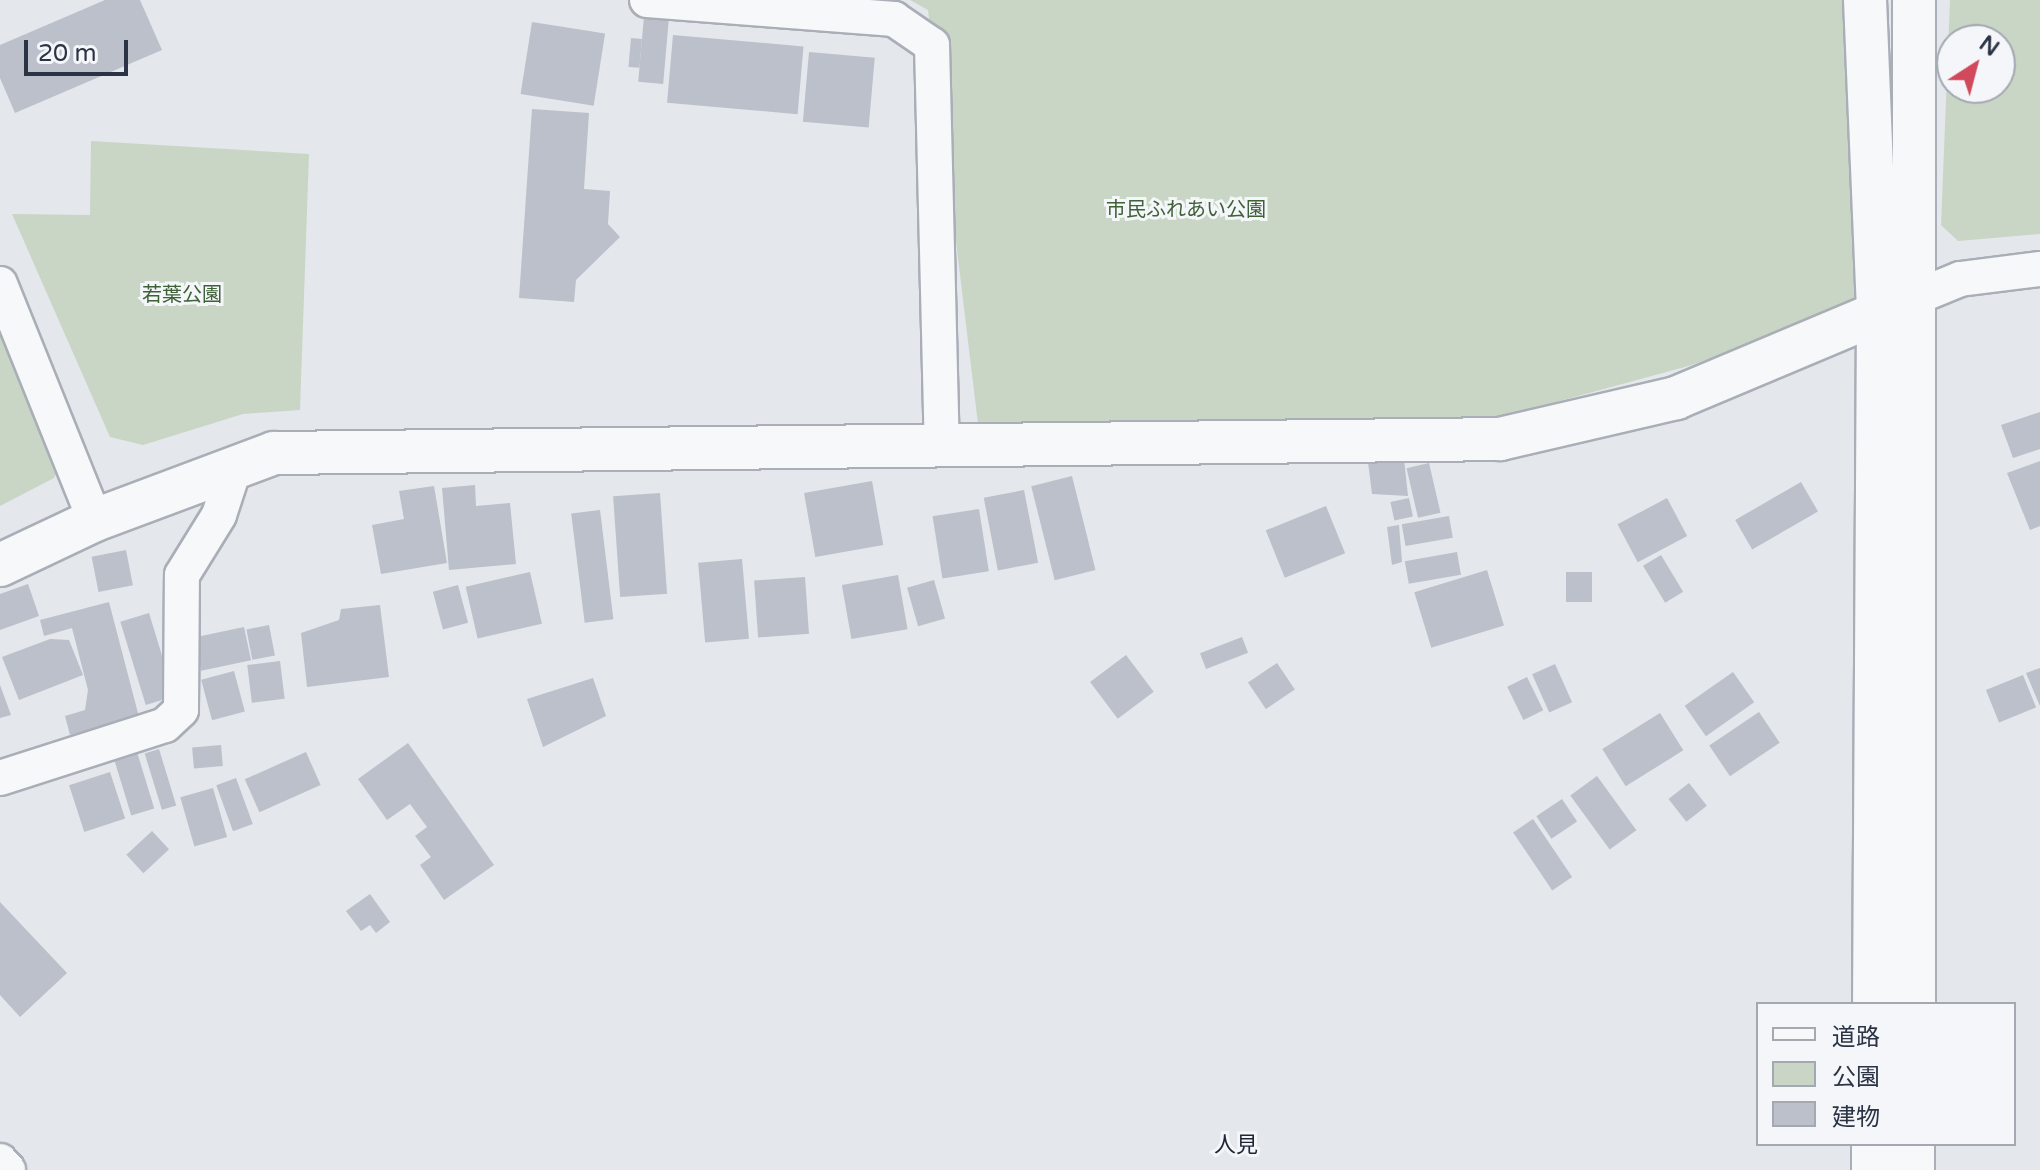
<!DOCTYPE html>
<meta charset="utf-8">
<style>
body{margin:0}
#map{position:relative;width:2040px;height:1170px;overflow:hidden;background:#e4e7ec;font-family:"Varela Round","Noto Sans JP",sans-serif}
div>[style]{position:absolute}
.green>*{inset:0;background:#c9d6c5}
.building>*{inset:0;background:#bbc0ca;transform-origin:0 0}
.roads{filter:drop-shadow(2px 0 #a9aeb7) drop-shadow(-2px 0 #a9aeb7) drop-shadow(0 2px #a9aeb7) drop-shadow(0 -2px #a9aeb7)}
.minor>*{height:34px;margin:-17px;padding:0 17px;transform-origin:17px;border-radius:17px;background:#f7f8fa}
.tertiary>*{height:42px;margin:-21px;padding:0 21px;transform-origin:21px;border-radius:21px;background:#f7f8fa}
span{translate:-50% -50%;white-space:nowrap;text-align:center;line-height:1.15;-webkit-text-stroke:6px #f4f6f9;paint-order:stroke}
.park-label{font-size:20px;color:#3f6138}
.neighbourhood-label{font-size:22px;color:#1d2536}
.legend{position:absolute;left:1756px;top:1002px;width:260px;height:144px;box-sizing:border-box;background:#f4f6f9;border:2px solid #a4a8b1;margin:0;padding:10px 14px;list-style:none;font-size:24px;color:#2b3445}
.legend li{display:flex;align-items:center;gap:16px;height:40px}
.legend b{width:40px;border:2px solid #a4a8b1}
.north{position:absolute;left:1936px;top:24px;width:80px;height:80px;box-sizing:border-box;background:#f4f6f9;border:2px solid #a4a8b1;border-radius:50%;rotate:36deg;font-size:22px;font-weight:700;line-height:32px;text-align:center;color:#2b3445}
.north::after{content:'';display:block;margin:auto;width:28px;height:36px;background:#d1495b;clip-path:polygon(50% 0,100% 100%,50% 72%,0 100%)}
.scale{position:absolute;left:24px;top:40px;width:104px;height:36px;box-sizing:border-box;border:4px solid #2b3445;border-top:0;padding-left:10px;font-size:24px;line-height:28px;white-space:nowrap;color:#2b3445;-webkit-text-stroke:6px #f4f6f9;paint-order:stroke}
</style>
<div id="map">
<div class="green">
<div style="clip-path:polygon(910px 0,1844px 0,1861px 185px,1858px 294px,1853px 305px,1692px 365px,1497px 418px,978px 424px,928px 10px)"></div>
<div style="clip-path:polygon(evenodd,1950px 0,2040px 0,2040px 234px,1958px 241px,1941px 225px,1950px 0,2000px 40px,2000px 88px,1952px 88px,1952px 40px,2000px 40px)"></div>
<div style="clip-path:polygon(91px 141px,309px 154px,300px 410px,243px 414px,143px 445px,110px 437px,12px 214px,90px 215px)"></div>
<div style="clip-path:polygon(0 322px,61px 465px,54px 478px,0 506px)"></div>
</div>
<div class="building">
<div style="clip-path:polygon(105px 0,140px 0,162px 50px,15px 113px,0 78px,0 45px)"></div>
<div style="left:644px;top:16px;width:25px;height:66px;rotate:5deg"></div>
<div style="left:532px;top:22px;width:74px;height:73px;rotate:9deg"></div>
<div style="left:673px;top:35px;width:131px;height:68px;rotate:5deg"></div>
<div style="left:631px;top:38px;width:11px;height:29px;rotate:5deg"></div>
<div style="left:809px;top:52px;width:66px;height:70px;rotate:5deg"></div>
<div style="clip-path:polygon(532px 109px,589px 113px,584px 189px,610px 191px,608px 224px,620px 237px,576px 280px,574px 302px,519px 298px)"></div>
<div style="clip-path:polygon(2040px 412px,2040px 449px,2013px 458px,2001px 425px)"></div>
<div style="clip-path:polygon(1404px 459px,1408px 496px,1372px 494px,1368px 462px)"></div>
<div style="clip-path:polygon(2040px 461px,2040px 526px,2030px 530px,2007px 473px)"></div>
<div style="left:1429px;top:463px;width:51px;height:23px;rotate:77deg"></div>
<div style="left:1072px;top:476px;width:97px;height:42px;rotate:76deg"></div>
<div style="left:872px;top:481px;width:65px;height:69px;rotate:80deg"></div>
<div style="left:1801px;top:482px;width:34px;height:76px;rotate:60deg"></div>
<div style="clip-path:polygon(475px 485px,476px 506px,510px 503px,516px 564px,449px 570px,442px 488px)"></div>
<div style="clip-path:polygon(434px 486px,447px 563px,381px 574px,372px 525px,404px 519px,399px 491px)"></div>
<div style="left:1024px;top:490px;width:74px;height:41px;rotate:79deg"></div>
<div style="left:660px;top:493px;width:101px;height:47px;rotate:86deg"></div>
<div style="left:1409px;top:498px;width:19px;height:19px;rotate:78deg"></div>
<div style="left:1667px;top:498px;width:43px;height:56px;rotate:62deg"></div>
<div style="left:1326px;top:506px;width:51px;height:65px;rotate:68deg"></div>
<div style="left:979px;top:509px;width:63px;height:47px;rotate:81deg"></div>
<div style="left:600px;top:510px;width:110px;height:29px;rotate:83deg"></div>
<div style="left:1449px;top:516px;width:22px;height:48px;rotate:80deg"></div>
<div style="clip-path:polygon(1399px 525px,1402px 562px,1392px 565px,1387px 527px)"></div>
<div style="left:126px;top:550px;width:36px;height:35px;rotate:79deg"></div>
<div style="left:1457px;top:552px;width:23px;height:53px;rotate:80deg"></div>
<div style="left:1661px;top:555px;width:43px;height:21px;rotate:59deg"></div>
<div style="left:742px;top:559px;width:80px;height:44px;rotate:85deg"></div>
<div style="left:1487px;top:570px;width:58px;height:76px;rotate:73deg"></div>
<div style="left:530px;top:572px;width:53px;height:66px;rotate:77deg"></div>
<div style="left:1566px;top:572px;width:26px;height:30px"></div>
<div style="left:898px;top:575px;width:55px;height:57px;rotate:80deg"></div>
<div style="left:805px;top:577px;width:57px;height:51px;rotate:86deg"></div>
<div style="left:934px;top:580px;width:40px;height:28px;rotate:74deg"></div>
<div style="clip-path:polygon(28px 584px,39px 616px,0 630px,0 594px)"></div>
<div style="left:458px;top:585px;width:39px;height:26px;rotate:75deg"></div>
<div style="clip-path:polygon(109px 602px,139px 717px,70px 735px,65px 716px,85px 710px,88px 690px,72px 628px,44px 636px,40px 620px)"></div>
<div style="clip-path:polygon(380px 605px,389px 677px,307px 687px,301px 633px,339px 620px,341px 609px)"></div>
<div style="left:149px;top:613px;width:87px;height:30px;rotate:73deg"></div>
<div style="left:269px;top:625px;width:31px;height:23px;rotate:79deg"></div>
<div style="left:244px;top:627px;width:34px;height:51px;rotate:78deg"></div>
<div style="left:1242px;top:637px;width:17px;height:45px;rotate:69deg"></div>
<div style="clip-path:polygon(50px 639px,69px 640px,83px 675px,19px 700px,2px 657px)"></div>
<div style="left:1126px;top:655px;width:46px;height:45px;rotate:53deg"></div>
<div style="left:280px;top:661px;width:38px;height:33px;rotate:83deg"></div>
<div style="left:1277px;top:663px;width:32px;height:35px;rotate:56deg"></div>
<div style="left:1555px;top:664px;width:42px;height:25px;rotate:66deg"></div>
<div style="clip-path:polygon(2040px 668px,2040px 706px,2026px 673px)"></div>
<div style="left:234px;top:671px;width:42px;height:34px;rotate:75deg"></div>
<div style="left:1733px;top:672px;width:37px;height:59px;rotate:55deg"></div>
<div style="left:2023px;top:675px;width:35px;height:40px;rotate:68deg"></div>
<div style="left:1527px;top:677px;width:37px;height:22px;rotate:64deg"></div>
<div style="clip-path:polygon(593px 678px,606px 716px,543px 747px,527px 699px)"></div>
<div style="clip-path:polygon(0 685px,11px 715px,0 718px)"></div>
<div style="left:1759px;top:712px;width:37px;height:60px;rotate:56deg"></div>
<div style="left:1660px;top:713px;width:44px;height:68px;rotate:58deg"></div>
<div style="clip-path:polygon(408px 743px,494px 865px,444px 900px,420px 865px,431px 857px,415px 836px,427px 827px,410px 804px,387px 820px,358px 779px)"></div>
<div style="left:221px;top:745px;width:21px;height:29px;rotate:85deg"></div>
<div style="left:159px;top:749px;width:59px;height:15px;rotate:73deg"></div>
<div style="left:137px;top:752px;width:59px;height:24px;rotate:73deg"></div>
<div style="left:306px;top:752px;width:36px;height:67px;rotate:66deg"></div>
<div style="left:110px;top:772px;width:49px;height:43px;rotate:72deg"></div>
<div style="left:1597px;top:776px;width:67px;height:33px;rotate:54deg"></div>
<div style="left:236px;top:778px;width:49px;height:21px;rotate:70deg"></div>
<div style="left:1689px;top:783px;width:29px;height:26px;rotate:52deg"></div>
<div style="left:213px;top:788px;width:51px;height:34px;rotate:74deg"></div>
<div style="left:1562px;top:799px;width:27px;height:31px;rotate:56deg"></div>
<div style="left:1533px;top:819px;width:70px;height:24px;rotate:56deg"></div>
<div style="left:152px;top:831px;width:25px;height:35px;rotate:47deg"></div>
<div style="clip-path:polygon(370px 894px,390px 922px,376px 933px,370px 925px,361px 931px,346px 911px)"></div>
<div style="clip-path:polygon(0 902px,67px 973px,20px 1017px,0 995px)"></div>
</div>
<div class="roads">
<div class="minor">
<div style="left:647px;top:0;width:248px;rotate:4.4deg"></div>
<div style="left:894px;top:19px;width:46px;rotate:34.4deg"></div>
<div style="left:932px;top:45px;width:404px;rotate:88.6deg"></div>
<div style="left:0;top:284px;width:254px;rotate:68.1deg"></div>
<div style="left:1914px;top:298px;width:50px;rotate:-22.4deg"></div>
<div style="left:1960px;top:279px;width:81px;rotate:-7.1deg"></div>
<div style="left:0;top:778px;width:173px;rotate:-17.8deg"></div>
<div style="left:165px;top:725px;width:22px;rotate:-43deg"></div>
<div style="left:181px;top:710px;width:135px;rotate:-89.6deg"></div>
<div style="left:182px;top:575px;width:70px;rotate:-58.3deg"></div>
<div style="left:219px;top:515px;width:52px;rotate:-71.9deg"></div>
<div style="left:0;top:1161px;width:12px;rotate:48deg"></div>
</div>
<div class="tertiary">
<div style="left:1865px;top:0;width:315px;rotate:87.6deg"></div>
<div style="left:1878px;top:315px;width:689px;rotate:90.33deg"></div>
<div style="left:0;top:565px;width:105px;rotate:-25.3deg"></div>
<div style="left:95px;top:520px;width:191px;rotate:-20.5deg"></div>
<div style="left:274px;top:453px;width:1226px;rotate:-0.65deg"></div>
<div style="left:1500px;top:439px;width:181px;rotate:-13.1deg"></div>
<div style="left:1676px;top:398px;width:258px;rotate:-22.8deg"></div>
<div style="left:1914px;top:1004px;width:1004px;rotate:-90deg"></div>
<div style="left:1873px;top:1170px;width:26px;rotate:-90deg"></div>
<div style="left:1913px;top:1170px;width:26px;rotate:-90deg"></div>
</div>
</div>
<div class="park-label">
<span style="left:1186px;top:210px">市民ふれあい公園</span>
<span style="left:182px;top:295px">若葉公園</span>
</div>
<div class="neighbourhood-label">
<span style="left:1236px;top:1146px">人見</span>
</div>
<ul class="legend">
<li><b style="height:10px;background:#f7f8fa"></b>道路</li>
<li><b style="height:22px;background:#c9d6c5"></b>公園</li>
<li><b style="height:22px;background:#bbc0ca"></b>建物</li>
</ul>
<div class="north">N</div>
<div class="scale">20 m</div>
</div>
